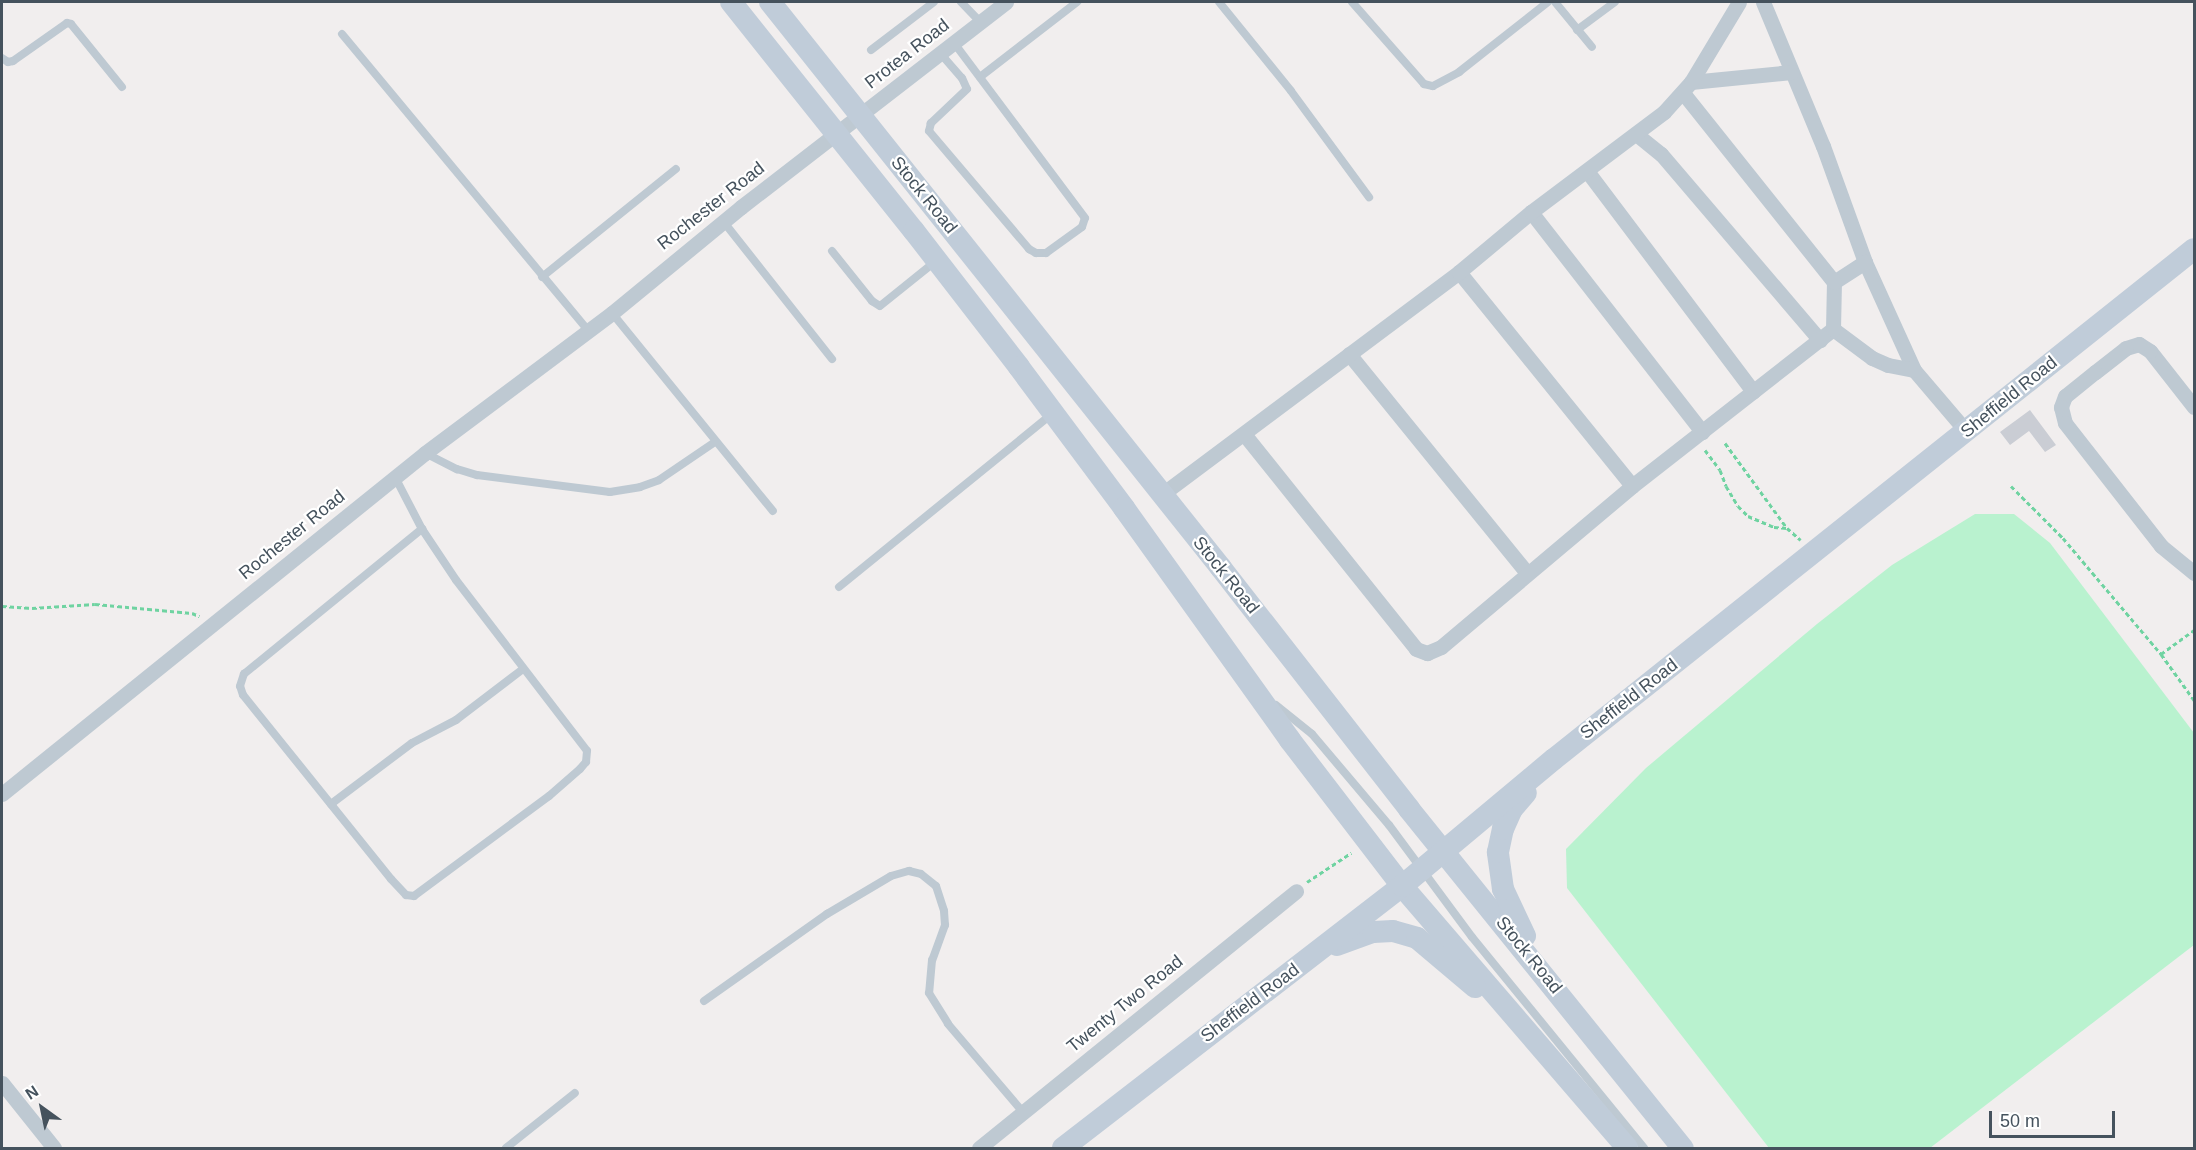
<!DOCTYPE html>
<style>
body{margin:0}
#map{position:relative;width:2196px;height:1150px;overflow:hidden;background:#f1eeee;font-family:Arial,sans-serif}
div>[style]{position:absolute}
.green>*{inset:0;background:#b9f2cf}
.building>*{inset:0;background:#cacdd4}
.path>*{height:3px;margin-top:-1.5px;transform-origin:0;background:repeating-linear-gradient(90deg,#6fd3a1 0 4.5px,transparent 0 7.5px)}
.lane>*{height:8px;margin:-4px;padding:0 4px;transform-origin:4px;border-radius:4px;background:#bec9d2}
.street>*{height:15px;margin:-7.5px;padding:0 7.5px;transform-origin:7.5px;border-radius:7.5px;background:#bec9d2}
.secondary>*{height:22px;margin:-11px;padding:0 11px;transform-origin:11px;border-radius:11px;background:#c0ccd9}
span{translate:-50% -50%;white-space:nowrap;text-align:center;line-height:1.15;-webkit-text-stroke:4.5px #fff;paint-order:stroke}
.street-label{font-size:18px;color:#45525d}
.frame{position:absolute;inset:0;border:3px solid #45525d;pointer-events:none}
.north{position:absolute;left:12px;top:1078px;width:60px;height:60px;-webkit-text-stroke:4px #fff;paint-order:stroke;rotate:327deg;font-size:16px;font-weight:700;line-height:24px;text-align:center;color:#45525d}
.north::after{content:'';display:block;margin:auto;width:21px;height:27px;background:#45525d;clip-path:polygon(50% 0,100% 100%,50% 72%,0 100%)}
.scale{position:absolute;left:1989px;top:1111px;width:126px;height:27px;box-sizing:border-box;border:3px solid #45525d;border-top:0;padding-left:8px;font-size:18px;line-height:21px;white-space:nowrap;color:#45525d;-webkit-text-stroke:4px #fff;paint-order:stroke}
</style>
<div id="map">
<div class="green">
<div style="clip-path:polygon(1975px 514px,2014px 514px,2050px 543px,2194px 733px,2194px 945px,1930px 1148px,1769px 1148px,1567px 888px,1566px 849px,1646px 768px,1817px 624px,1892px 565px)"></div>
</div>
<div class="building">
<div style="clip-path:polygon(2030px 410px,2056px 445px,2045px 452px,2029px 431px,2010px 445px,2000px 432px)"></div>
</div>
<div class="path">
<div style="left:1725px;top:443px;width:105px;rotate:53.9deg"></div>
<div style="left:1787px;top:528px;width:18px;rotate:41deg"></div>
<div style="left:1705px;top:450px;width:25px;rotate:53deg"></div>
<div style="left:1720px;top:470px;width:17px;rotate:69deg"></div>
<div style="left:1726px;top:486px;width:23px;rotate:59deg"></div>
<div style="left:1738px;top:506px;width:14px;rotate:45deg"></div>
<div style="left:1748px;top:516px;width:28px;rotate:23deg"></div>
<div style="left:1774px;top:527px;width:13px;rotate:4deg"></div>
<div style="left:2011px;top:486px;width:74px;rotate:45deg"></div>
<div style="left:2063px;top:538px;width:152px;rotate:49.8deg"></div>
<div style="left:2161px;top:654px;width:57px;rotate:54.3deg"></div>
<div style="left:2px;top:606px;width:30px;rotate:4deg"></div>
<div style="left:32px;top:608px;width:63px;rotate:-3.6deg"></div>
<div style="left:95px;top:604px;width:97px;rotate:5.3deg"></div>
<div style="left:192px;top:613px;width:8px;rotate:23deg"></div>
<div style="left:2161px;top:654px;width:41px;rotate:-36deg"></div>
<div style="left:1307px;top:882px;width:53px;rotate:-33.4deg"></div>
</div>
<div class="lane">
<div style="left:961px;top:2px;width:28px;rotate:46deg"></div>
<div style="left:1219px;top:2px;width:114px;rotate:51deg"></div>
<div style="left:1291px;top:91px;width:132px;rotate:53.7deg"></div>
<div style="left:1352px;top:2px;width:109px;rotate:48.7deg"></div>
<div style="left:1424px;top:84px;width:9px;rotate:13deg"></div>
<div style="left:1433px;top:86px;width:30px;rotate:-28deg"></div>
<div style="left:1459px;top:72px;width:113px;rotate:-38.2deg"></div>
<div style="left:1555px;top:2px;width:58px;rotate:50.6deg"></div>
<div style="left:1577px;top:30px;width:47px;rotate:-36.4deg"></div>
<div style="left:342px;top:34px;width:385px;rotate:50.3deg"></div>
<div style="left:871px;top:50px;width:79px;rotate:-37.3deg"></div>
<div style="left:940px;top:53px;width:33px;rotate:49deg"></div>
<div style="left:962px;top:78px;width:12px;rotate:66deg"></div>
<div style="left:967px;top:89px;width:50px;rotate:136.6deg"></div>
<div style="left:931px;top:123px;width:8px;rotate:104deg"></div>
<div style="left:929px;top:131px;width:155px;rotate:49.7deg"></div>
<div style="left:1029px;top:249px;width:8px;rotate:30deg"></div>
<div style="left:1036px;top:253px;width:10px"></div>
<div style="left:1046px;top:253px;width:44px;rotate:-35.8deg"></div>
<div style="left:1082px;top:227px;width:9px;rotate:-72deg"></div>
<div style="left:1085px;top:218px;width:219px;rotate:-126.8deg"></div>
<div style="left:2px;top:58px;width:7px;rotate:34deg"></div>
<div style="left:8px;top:62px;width:5px;rotate:-11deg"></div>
<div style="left:13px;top:61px;width:66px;rotate:-35.1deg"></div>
<div style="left:67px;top:23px;width:4px;rotate:14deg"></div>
<div style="left:71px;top:24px;width:81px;rotate:51deg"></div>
<div style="left:980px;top:77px;width:123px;rotate:-37.7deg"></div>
<div style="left:723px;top:221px;width:176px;rotate:51.7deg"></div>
<div style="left:832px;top:251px;width:64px;rotate:51.3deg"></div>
<div style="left:872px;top:301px;width:9px;rotate:32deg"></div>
<div style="left:880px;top:306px;width:72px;rotate:-38.8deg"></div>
<div style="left:542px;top:277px;width:172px;rotate:-38.9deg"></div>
<div style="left:612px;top:313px;width:255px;rotate:50.9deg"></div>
<div style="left:425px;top:453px;width:36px;rotate:27deg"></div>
<div style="left:457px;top:469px;width:21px;rotate:17deg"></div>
<div style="left:477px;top:475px;width:134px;rotate:7.3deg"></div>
<div style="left:610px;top:492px;width:30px;rotate:-9deg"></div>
<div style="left:640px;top:487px;width:20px;rotate:-20deg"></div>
<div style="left:659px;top:480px;width:68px;rotate:-34.2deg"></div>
<div style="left:395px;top:477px;width:59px;rotate:62.6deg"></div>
<div style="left:422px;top:529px;width:61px;rotate:56.3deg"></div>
<div style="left:456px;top:580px;width:215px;rotate:52.5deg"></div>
<div style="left:587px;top:751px;width:11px;rotate:95deg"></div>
<div style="left:586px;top:762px;width:9px;rotate:131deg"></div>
<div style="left:580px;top:769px;width:41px;rotate:138.9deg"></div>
<div style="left:549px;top:796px;width:168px;rotate:143.5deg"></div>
<div style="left:414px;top:896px;width:8px;rotate:-173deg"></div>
<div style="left:406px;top:895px;width:22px;rotate:-133deg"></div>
<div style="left:391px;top:879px;width:236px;rotate:-128.8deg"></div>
<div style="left:243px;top:695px;width:9px;rotate:-108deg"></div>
<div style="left:240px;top:686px;width:13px;rotate:-72deg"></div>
<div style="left:244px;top:674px;width:230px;rotate:-39.2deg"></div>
<div style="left:839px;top:587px;width:274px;rotate:-39.1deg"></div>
<div style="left:1276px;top:705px;width:46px;rotate:38.9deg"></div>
<div style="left:1312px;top:734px;width:119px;rotate:49.8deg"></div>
<div style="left:1389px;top:825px;width:139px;rotate:53.5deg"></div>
<div style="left:1472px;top:937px;width:272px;rotate:50.8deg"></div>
<div style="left:331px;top:804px;width:101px;rotate:-37deg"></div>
<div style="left:412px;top:743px;width:50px;rotate:-27.6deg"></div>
<div style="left:456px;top:720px;width:84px;rotate:-37.3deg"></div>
<div style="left:704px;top:1001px;width:151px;rotate:-35.3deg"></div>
<div style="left:827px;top:914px;width:74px;rotate:-30.7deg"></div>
<div style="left:891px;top:876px;width:19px;rotate:-16deg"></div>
<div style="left:909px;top:871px;width:12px;rotate:14deg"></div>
<div style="left:921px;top:874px;width:19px;rotate:39deg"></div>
<div style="left:936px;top:886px;width:26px;rotate:72deg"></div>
<div style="left:944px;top:911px;width:14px;rotate:86deg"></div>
<div style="left:945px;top:925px;width:37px;rotate:110deg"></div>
<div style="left:932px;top:960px;width:33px;rotate:95deg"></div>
<div style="left:929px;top:993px;width:36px;rotate:58deg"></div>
<div style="left:948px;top:1024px;width:116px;rotate:49.6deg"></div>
<div style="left:506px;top:1148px;width:88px;rotate:-38.6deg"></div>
</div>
<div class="street">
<div style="left:1763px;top:2px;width:156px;rotate:67.4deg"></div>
<div style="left:1823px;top:146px;width:123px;rotate:70.1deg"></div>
<div style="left:1865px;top:262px;width:119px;rotate:65.6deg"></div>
<div style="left:1914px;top:370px;width:80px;rotate:49.6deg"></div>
<div style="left:1691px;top:82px;width:101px;rotate:-5.7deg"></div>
<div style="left:1636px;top:134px;width:32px;rotate:39deg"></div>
<div style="left:1661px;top:154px;width:245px;rotate:49.5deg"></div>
<div style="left:1587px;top:171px;width:276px;rotate:53deg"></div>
<div style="left:1531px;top:212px;width:279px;rotate:52.1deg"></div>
<div style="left:1459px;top:272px;width:275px;rotate:51deg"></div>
<div style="left:1834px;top:282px;width:37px;rotate:-33deg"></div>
<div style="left:1833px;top:329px;width:49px;rotate:36.6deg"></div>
<div style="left:1872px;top:358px;width:17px;rotate:24deg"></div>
<div style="left:1888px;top:365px;width:26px;rotate:11deg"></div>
<div style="left:1349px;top:354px;width:282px;rotate:50.9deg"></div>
<div style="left:2194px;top:407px;width:71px;rotate:-128.2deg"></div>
<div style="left:2150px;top:351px;width:13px;rotate:-148deg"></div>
<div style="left:2139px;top:344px;width:14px;rotate:163deg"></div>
<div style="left:2126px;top:348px;width:39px;rotate:142deg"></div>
<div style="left:2095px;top:372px;width:38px;rotate:141deg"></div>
<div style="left:2065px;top:396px;width:12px;rotate:110deg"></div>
<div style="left:2061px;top:407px;width:16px;rotate:76deg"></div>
<div style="left:2065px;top:423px;width:156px;rotate:52deg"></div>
<div style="left:2161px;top:546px;width:43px;rotate:39.3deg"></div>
<div style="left:1244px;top:434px;width:275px;rotate:51.3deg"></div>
<div style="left:1416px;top:649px;width:12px;rotate:20deg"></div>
<div style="left:1427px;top:653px;width:15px;rotate:-23deg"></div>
<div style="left:1441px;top:647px;width:250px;rotate:-40.1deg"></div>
<div style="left:1632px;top:486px;width:255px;rotate:-38deg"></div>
<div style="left:1833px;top:329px;width:47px;rotate:-88.8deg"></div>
<div style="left:1834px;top:282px;width:242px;rotate:-128.6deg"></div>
<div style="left:1161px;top:495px;width:372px;rotate:-36.8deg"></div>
<div style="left:1459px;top:272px;width:94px;rotate:-39.8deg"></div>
<div style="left:1531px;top:212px;width:166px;rotate:-36.9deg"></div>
<div style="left:1664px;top:112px;width:40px;rotate:-48deg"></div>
<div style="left:1691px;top:82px;width:93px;rotate:-59deg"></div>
<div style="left:2px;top:794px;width:543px;rotate:-38.87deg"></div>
<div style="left:425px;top:453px;width:234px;rotate:-36.8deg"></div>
<div style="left:612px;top:313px;width:167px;rotate:-39.4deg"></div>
<div style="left:741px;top:207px;width:335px;rotate:-37.7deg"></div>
<div style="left:2px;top:1083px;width:83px;rotate:51.3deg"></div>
<div style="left:979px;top:1148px;width:408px;rotate:-39deg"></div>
</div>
<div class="secondary">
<div style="left:731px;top:2px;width:293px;rotate:51.4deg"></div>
<div style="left:914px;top:231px;width:172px;rotate:52.3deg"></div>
<div style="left:1019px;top:367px;width:176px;rotate:53.3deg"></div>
<div style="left:1124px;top:508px;width:285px;rotate:54.4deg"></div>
<div style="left:1290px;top:740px;width:184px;rotate:52.5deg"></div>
<div style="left:1402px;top:886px;width:345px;rotate:49.3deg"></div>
<div style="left:770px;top:2px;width:724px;rotate:51.45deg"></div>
<div style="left:1221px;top:568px;width:306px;rotate:52deg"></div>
<div style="left:1409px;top:809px;width:436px;rotate:51.1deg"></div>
<div style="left:1525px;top:936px;width:52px;rotate:-115.1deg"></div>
<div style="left:1503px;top:889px;width:37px;rotate:-98deg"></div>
<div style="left:1498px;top:852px;width:24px;rotate:-78deg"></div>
<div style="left:1503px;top:829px;width:22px;rotate:-66deg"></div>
<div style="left:1512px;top:809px;width:21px;rotate:-49deg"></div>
<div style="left:1337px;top:945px;width:38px;rotate:-20deg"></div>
<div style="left:1373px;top:932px;width:20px;rotate:-3deg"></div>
<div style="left:1393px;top:931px;width:25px;rotate:16deg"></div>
<div style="left:1417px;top:938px;width:76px;rotate:40.2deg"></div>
<div style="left:1063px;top:1148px;width:428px;rotate:-37.7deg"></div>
<div style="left:1402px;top:886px;width:198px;rotate:-39.9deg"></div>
<div style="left:1554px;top:759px;width:818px;rotate:-38.55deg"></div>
</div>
<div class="street-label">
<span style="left:907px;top:54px;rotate:-38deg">Protea Road</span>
<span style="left:924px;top:195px;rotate:51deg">Stock Road</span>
<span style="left:711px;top:206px;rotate:-38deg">Rochester Road</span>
<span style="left:2009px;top:397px;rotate:-39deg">Sheffield Road</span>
<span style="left:292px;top:535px;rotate:-39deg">Rochester Road</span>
<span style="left:1226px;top:575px;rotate:51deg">Stock Road</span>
<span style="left:1629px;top:699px;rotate:-38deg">Sheffield Road</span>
<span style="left:1529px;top:955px;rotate:51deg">Stock Road</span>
<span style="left:1250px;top:1003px;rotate:-37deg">Sheffield Road</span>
<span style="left:1125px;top:1004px;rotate:-39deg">Twenty Two Road</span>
</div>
<div class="frame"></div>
<div class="north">N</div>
<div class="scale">50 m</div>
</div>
